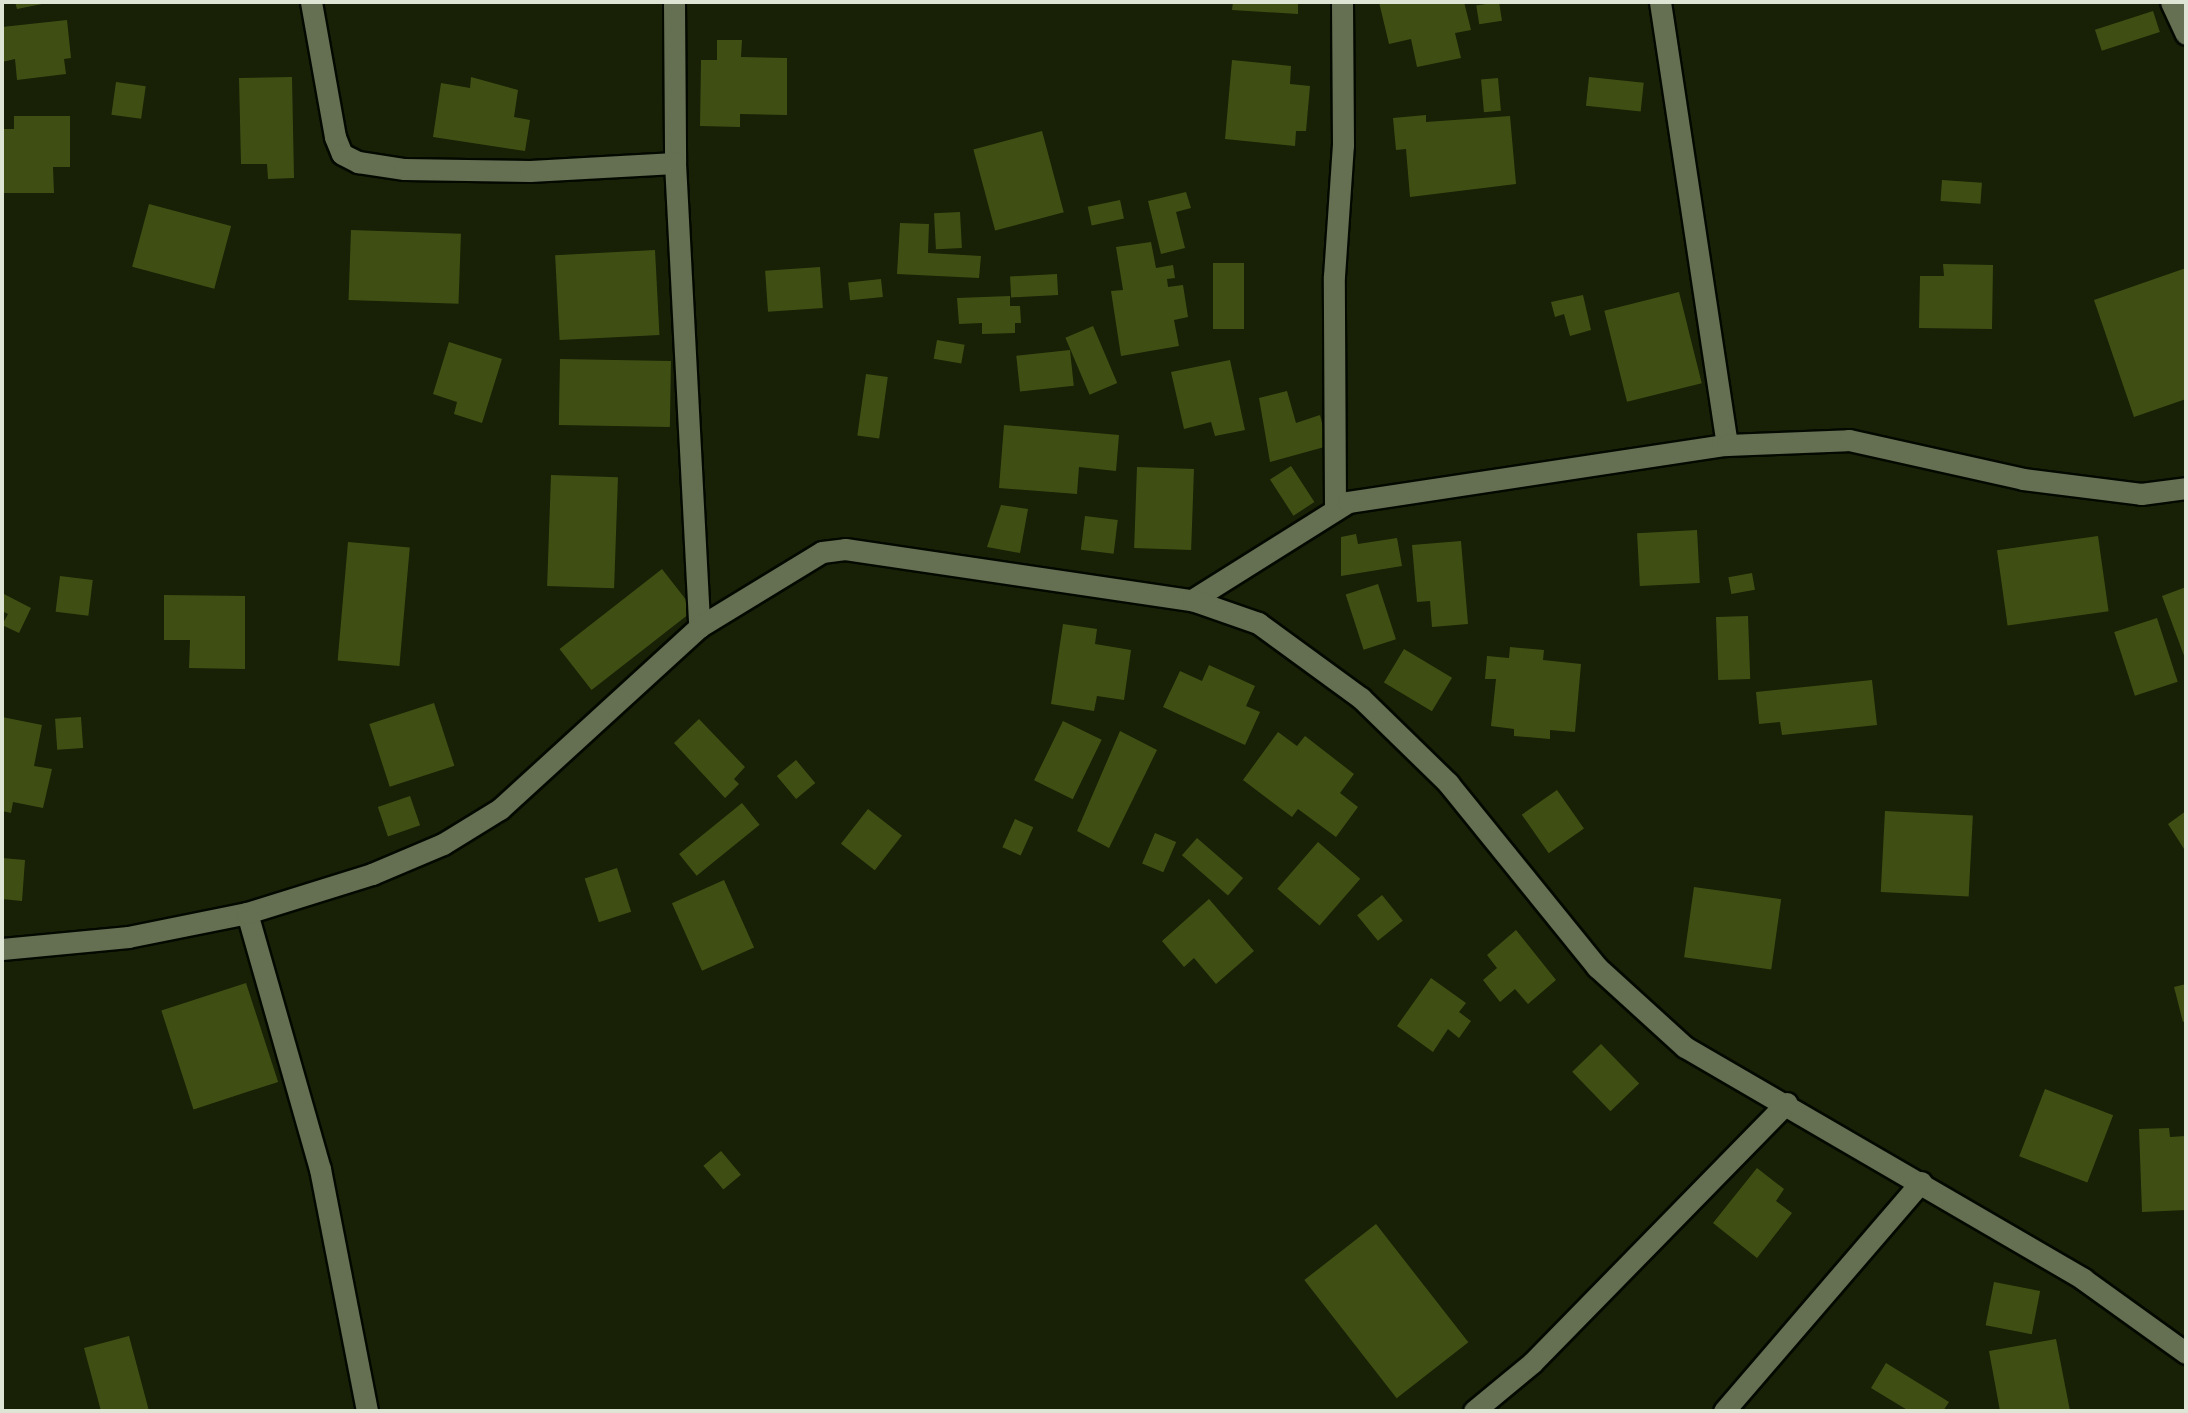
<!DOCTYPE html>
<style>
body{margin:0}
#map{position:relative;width:2188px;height:1413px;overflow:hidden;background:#182005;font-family:"Exo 2",sans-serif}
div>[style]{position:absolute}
.building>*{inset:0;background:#3f4f14;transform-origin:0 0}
.roads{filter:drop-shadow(2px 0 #040900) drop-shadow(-2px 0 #040900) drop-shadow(0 2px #040900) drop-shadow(0 -2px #040900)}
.minor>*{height:21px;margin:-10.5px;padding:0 10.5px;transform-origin:10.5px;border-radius:10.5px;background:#656f51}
span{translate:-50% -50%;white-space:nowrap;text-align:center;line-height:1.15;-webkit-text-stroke:6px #0f1600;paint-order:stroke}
.frame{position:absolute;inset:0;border:4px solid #dfe5d5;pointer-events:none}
</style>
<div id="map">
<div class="building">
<div style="clip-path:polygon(15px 2px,47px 2px,47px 3px,17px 9px)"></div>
<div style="clip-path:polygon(1233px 2px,1298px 2px,1298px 14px,1232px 10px)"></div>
<div style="clip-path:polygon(1379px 2px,1464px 2px,1471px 30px,1455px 33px,1461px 58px,1417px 67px,1411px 39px,1389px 44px)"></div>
<div style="left:1499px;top:2px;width:19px;height:23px;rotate:81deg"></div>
<div style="left:2153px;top:11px;width:22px;height:61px;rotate:72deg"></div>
<div style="clip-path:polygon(67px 20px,71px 58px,64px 59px,66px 74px,17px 80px,15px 59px,2px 62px,2px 27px)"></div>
<div style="clip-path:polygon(717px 40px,742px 40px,741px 57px,787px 58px,787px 115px,740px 114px,740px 127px,700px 126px,701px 60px,717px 60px)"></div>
<div style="clip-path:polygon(1232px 60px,1291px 66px,1290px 84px,1310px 86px,1306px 131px,1296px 131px,1295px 146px,1225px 139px)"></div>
<div style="clip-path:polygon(292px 77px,294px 178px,268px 179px,267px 164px,241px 164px,239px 78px)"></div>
<div style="clip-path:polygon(471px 77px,518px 90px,514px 117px,530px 120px,525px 151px,433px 137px,441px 83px,470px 88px)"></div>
<div style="left:1589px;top:77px;width:55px;height:29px;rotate:6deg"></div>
<div style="left:1498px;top:78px;width:33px;height:17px;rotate:85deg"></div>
<div style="left:116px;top:82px;width:30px;height:33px;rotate:8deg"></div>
<div style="clip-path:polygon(1426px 115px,1426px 122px,1510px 116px,1516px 184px,1410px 197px,1406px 149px,1396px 150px,1393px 118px)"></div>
<div style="clip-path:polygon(14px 116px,70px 116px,70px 167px,53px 167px,54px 193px,3px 193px,2px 129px,14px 129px)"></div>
<div style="left:1042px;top:131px;width:84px;height:71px;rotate:75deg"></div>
<div style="left:1942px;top:180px;width:40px;height:21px;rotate:4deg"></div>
<div style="clip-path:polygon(1186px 192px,1191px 208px,1176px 212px,1185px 248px,1161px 254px,1148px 201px)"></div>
<div style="left:1120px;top:200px;width:19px;height:33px;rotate:78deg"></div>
<div style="left:149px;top:204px;width:85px;height:65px;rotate:15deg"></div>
<div style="left:960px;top:212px;width:36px;height:26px;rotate:87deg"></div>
<div style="clip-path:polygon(900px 223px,929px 224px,928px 253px,981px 256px,979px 278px,897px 274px)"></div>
<div style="left:351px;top:230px;width:110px;height:70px;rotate:2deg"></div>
<div style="clip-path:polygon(1151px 242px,1156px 268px,1173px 265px,1175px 278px,1167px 279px,1168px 287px,1183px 285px,1188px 317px,1174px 320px,1179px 346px,1121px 356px,1111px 291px,1123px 290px,1116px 247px)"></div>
<div style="left:655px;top:250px;width:85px;height:100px;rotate:87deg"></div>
<div style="left:1213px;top:263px;width:31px;height:66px"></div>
<div style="clip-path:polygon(1943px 264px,1993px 265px,1992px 329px,1919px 328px,1920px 276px,1944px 276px)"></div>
<div style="left:820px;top:267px;width:41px;height:55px;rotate:86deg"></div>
<div style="clip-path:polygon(2186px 268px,2186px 399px,2134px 417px,2094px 300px)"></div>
<div style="left:1057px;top:274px;width:21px;height:47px;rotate:87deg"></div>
<div style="left:881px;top:279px;width:18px;height:33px;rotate:84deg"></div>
<div style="left:1679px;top:292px;width:94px;height:77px;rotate:76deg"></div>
<div style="clip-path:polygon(1583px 295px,1591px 330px,1570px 336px,1564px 314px,1555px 317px,1551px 302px)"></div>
<div style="clip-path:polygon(1010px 296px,1010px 306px,1020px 306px,1021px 323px,1015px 323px,1015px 333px,982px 334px,982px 323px,959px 324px,957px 298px)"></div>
<div style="left:1093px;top:326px;width:62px;height:30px;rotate:67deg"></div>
<div style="left:937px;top:340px;width:28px;height:19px;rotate:10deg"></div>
<div style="clip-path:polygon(449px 342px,502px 359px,482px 423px,454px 414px,457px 402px,433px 394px)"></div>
<div style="left:1070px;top:350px;width:36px;height:54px;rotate:84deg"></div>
<div style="left:560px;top:359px;width:111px;height:66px;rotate:1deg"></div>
<div style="clip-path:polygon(1230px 360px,1245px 430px,1215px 436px,1211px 422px,1184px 429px,1171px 372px)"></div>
<div style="left:866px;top:374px;width:22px;height:62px;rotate:8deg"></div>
<div style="clip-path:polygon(1287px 391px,1296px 423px,1320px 415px,1328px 446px,1270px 462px,1259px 398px)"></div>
<div style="clip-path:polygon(1004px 425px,1119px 435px,1116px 471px,1079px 467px,1077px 494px,999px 488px)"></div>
<div style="left:1291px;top:466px;width:43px;height:25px;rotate:57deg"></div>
<div style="left:1137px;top:467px;width:57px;height:81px;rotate:2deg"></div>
<div style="left:551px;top:475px;width:67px;height:111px;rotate:2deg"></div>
<div style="clip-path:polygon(1001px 505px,1028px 509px,1020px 553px,987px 547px)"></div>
<div style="left:1085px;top:516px;width:33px;height:34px;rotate:7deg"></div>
<div style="left:1697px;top:530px;width:53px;height:60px;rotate:87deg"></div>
<div style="clip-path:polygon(1356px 534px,1358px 544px,1397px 538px,1402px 566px,1341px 576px,1341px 537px)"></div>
<div style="left:2098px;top:536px;width:76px;height:102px;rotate:82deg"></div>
<div style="clip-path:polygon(1461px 541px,1468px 624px,1432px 627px,1430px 601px,1417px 602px,1412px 545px)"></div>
<div style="left:348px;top:542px;width:62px;height:119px;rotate:5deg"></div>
<div style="left:662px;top:569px;width:52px;height:130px;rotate:52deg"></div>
<div style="left:1752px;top:573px;width:17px;height:24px;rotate:80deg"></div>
<div style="left:60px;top:576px;width:33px;height:36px;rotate:7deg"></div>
<div style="left:1378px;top:584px;width:58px;height:34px;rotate:72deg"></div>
<div style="clip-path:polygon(2186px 587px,2186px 661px,2162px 596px)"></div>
<div style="clip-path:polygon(2px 593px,31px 608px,19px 633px,2px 625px,8px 614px,2px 611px)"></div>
<div style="clip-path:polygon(164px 595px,245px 596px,245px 669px,189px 668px,190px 640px,164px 640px)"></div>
<div style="left:1748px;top:616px;width:63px;height:32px;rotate:88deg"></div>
<div style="left:2157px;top:618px;width:67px;height:45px;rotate:72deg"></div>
<div style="clip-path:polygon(1063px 624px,1097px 629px,1095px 644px,1131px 650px,1124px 700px,1097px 696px,1094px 711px,1051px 704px)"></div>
<div style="clip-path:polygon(1510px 647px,1544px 650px,1543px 660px,1581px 664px,1575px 732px,1550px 730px,1550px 739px,1514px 736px,1514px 729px,1491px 726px,1496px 679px,1485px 679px,1487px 656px,1509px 658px)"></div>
<div style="left:1404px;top:649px;width:56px;height:39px;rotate:31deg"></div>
<div style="clip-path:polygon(1209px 665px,1255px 686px,1246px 706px,1260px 712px,1245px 745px,1163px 707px,1180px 671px,1202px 681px)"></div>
<div style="clip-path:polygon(1872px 680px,1877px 725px,1782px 735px,1780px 722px,1759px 724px,1756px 692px)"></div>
<div style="left:434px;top:703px;width:66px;height:68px;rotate:72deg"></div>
<div style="clip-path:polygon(2px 717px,42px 725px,34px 766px,52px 769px,43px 808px,13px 802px,11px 813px,2px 811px)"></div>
<div style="left:81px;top:717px;width:31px;height:26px;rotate:86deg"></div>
<div style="clip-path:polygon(699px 719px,745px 767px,734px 779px,739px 784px,725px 798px,674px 743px)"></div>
<div style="left:1063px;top:721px;width:43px;height:66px;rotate:26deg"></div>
<div style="clip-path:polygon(1120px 731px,1157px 750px,1109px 848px,1077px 831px)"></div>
<div style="clip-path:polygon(1278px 732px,1297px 746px,1305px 736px,1354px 774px,1340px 793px,1358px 807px,1336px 837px,1298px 809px,1292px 817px,1243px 780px)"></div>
<div style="left:796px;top:760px;width:30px;height:25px;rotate:50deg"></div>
<div style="left:1557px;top:790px;width:47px;height:43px;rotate:55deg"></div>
<div style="left:410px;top:796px;width:31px;height:34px;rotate:71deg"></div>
<div style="left:742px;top:803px;width:28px;height:81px;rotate:51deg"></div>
<div style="left:868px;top:809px;width:43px;height:44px;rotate:38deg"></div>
<div style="left:1885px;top:811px;width:88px;height:81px;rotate:3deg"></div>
<div style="clip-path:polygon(2186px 811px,2186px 852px,2168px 824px)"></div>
<div style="left:1015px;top:819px;width:20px;height:31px;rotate:24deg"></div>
<div style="left:1155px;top:833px;width:23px;height:33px;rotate:23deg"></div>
<div style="left:1197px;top:838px;width:61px;height:23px;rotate:41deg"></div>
<div style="left:1318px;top:842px;width:56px;height:62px;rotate:41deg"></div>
<div style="clip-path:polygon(2px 858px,25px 860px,22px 901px,2px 899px)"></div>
<div style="left:617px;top:868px;width:46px;height:34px;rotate:72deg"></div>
<div style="left:724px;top:880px;width:74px;height:57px;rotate:66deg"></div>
<div style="left:1694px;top:887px;width:88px;height:71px;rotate:8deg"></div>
<div style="left:1382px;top:895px;width:33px;height:32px;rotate:51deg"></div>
<div style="clip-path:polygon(1209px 899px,1254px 951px,1216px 984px,1194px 958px,1184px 967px,1162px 941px)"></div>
<div style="clip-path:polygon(1516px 930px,1556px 980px,1528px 1004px,1515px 989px,1500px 1002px,1483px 980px,1497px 968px,1487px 955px)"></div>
<div style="clip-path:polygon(1431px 978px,1466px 1003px,1459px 1012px,1471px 1021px,1459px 1038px,1448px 1029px,1433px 1052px,1397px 1026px)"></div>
<div style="left:246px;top:983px;width:104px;height:89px;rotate:72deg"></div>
<div style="clip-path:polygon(2186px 984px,2186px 1021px,2183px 1022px,2174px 987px)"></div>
<div style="left:1601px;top:1044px;width:55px;height:40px;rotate:46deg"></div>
<div style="left:2045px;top:1089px;width:73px;height:72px;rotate:21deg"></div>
<div style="clip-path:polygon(2169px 1128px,2170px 1137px,2186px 1136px,2186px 1210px,2142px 1212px,2139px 1129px)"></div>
<div style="left:721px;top:1151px;width:31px;height:23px;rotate:50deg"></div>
<div style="clip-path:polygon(1757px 1168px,1784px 1189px,1776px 1201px,1792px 1213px,1757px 1258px,1713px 1223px)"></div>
<div style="left:1376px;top:1224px;width:150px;height:91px;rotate:52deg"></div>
<div style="left:1994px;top:1282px;width:47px;height:44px;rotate:11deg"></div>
<div style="clip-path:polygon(129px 1336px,149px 1411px,101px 1411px,84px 1348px)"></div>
<div style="clip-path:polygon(2056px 1339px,2070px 1411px,2000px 1411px,1989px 1351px)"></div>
<div style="clip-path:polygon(1886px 1363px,1949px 1402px,1943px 1411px,1909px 1411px,1871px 1388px)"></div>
</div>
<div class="roads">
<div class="minor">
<div style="left:311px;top:2px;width:137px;rotate:79.9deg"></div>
<div style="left:335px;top:137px;width:18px;rotate:68deg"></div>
<div style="left:342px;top:154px;width:18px;rotate:27deg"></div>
<div style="left:358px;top:162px;width:47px;rotate:8.7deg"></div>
<div style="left:404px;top:169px;width:126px;rotate:0.9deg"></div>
<div style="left:530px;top:171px;width:145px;rotate:-3.2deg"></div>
<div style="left:674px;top:2px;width:161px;rotate:89.6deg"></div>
<div style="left:675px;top:163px;width:465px;rotate:87deg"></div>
<div style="left:1660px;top:2px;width:448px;rotate:81.4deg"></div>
<div style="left:2171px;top:2px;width:35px;rotate:65deg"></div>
<div style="left:1335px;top:505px;width:229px;rotate:-90.3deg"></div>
<div style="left:1334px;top:276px;width:131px;rotate:-86.1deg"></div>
<div style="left:1343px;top:145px;width:143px;rotate:-90.4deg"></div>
<div style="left:1192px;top:600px;width:184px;rotate:-32.1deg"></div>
<div style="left:1348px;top:502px;width:383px;rotate:-8.6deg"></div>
<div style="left:1727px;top:445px;width:122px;rotate:-2.3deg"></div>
<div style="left:1849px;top:440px;width:178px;rotate:12.6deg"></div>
<div style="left:2023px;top:479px;width:119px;rotate:7.2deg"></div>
<div style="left:2141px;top:494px;width:45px;rotate:-7.6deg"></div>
<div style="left:247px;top:913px;width:266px;rotate:74.1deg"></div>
<div style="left:320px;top:1169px;width:247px;rotate:79deg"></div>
<div style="left:2px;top:949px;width:127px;rotate:-5.4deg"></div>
<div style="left:128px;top:937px;width:121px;rotate:-11.4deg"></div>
<div style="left:247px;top:913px;width:131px;rotate:-17.3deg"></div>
<div style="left:372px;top:874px;width:77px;rotate:-22.9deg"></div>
<div style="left:443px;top:844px;width:67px;rotate:-31.6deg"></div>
<div style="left:500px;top:809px;width:270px;rotate:-42.4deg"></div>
<div style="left:699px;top:627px;width:144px;rotate:-31.4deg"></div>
<div style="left:822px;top:552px;width:23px;rotate:-7deg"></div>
<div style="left:845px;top:549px;width:351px;rotate:8.4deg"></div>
<div style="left:1192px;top:600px;width:70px;rotate:19.2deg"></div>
<div style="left:1258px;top:623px;width:127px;rotate:36.1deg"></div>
<div style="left:1361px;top:698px;width:122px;rotate:44.3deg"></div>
<div style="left:1448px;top:783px;width:237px;rotate:51deg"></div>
<div style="left:1597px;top:967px;width:119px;rotate:42.3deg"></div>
<div style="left:1685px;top:1047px;width:461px;rotate:30.2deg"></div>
<div style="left:2083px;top:1279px;width:127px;rotate:35.7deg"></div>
<div style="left:1474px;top:1411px;width:75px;rotate:-39.6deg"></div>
<div style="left:1532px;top:1363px;width:364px;rotate:-45.6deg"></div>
<div style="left:1724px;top:1411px;width:302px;rotate:-49.3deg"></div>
</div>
</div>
<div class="frame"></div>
</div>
